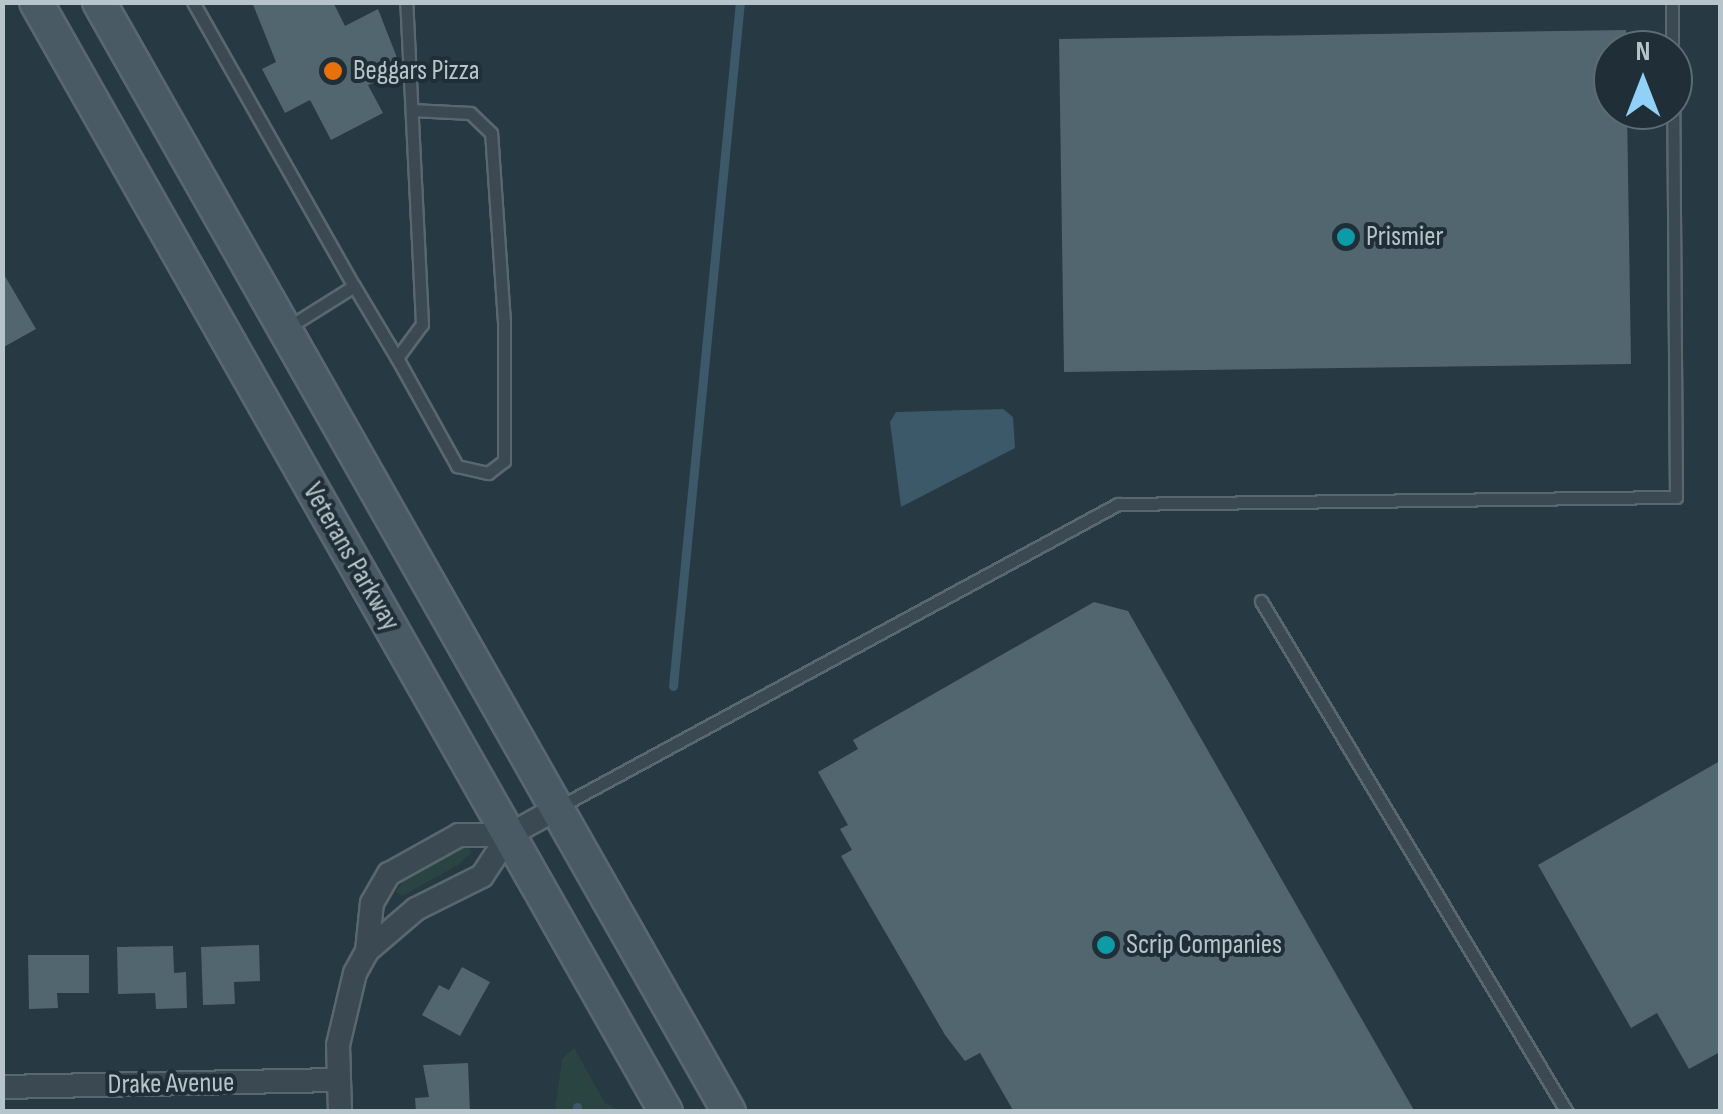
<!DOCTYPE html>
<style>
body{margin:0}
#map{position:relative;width:1723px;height:1114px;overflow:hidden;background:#273942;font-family:"Sofia Sans Condensed",sans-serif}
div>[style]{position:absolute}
.green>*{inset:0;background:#2a4541}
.water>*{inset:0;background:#3b5969}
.stream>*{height:9px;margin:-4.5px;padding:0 4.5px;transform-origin:4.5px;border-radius:4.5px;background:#3b5969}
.building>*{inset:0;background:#52666f}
.roads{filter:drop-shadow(2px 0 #59676f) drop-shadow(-2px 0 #59676f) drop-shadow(0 2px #59676f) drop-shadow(0 -2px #59676f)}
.service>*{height:11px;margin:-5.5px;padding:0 5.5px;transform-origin:5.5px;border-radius:5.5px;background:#3b4a52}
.minor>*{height:22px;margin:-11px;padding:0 11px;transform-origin:11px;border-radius:11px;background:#3b4a52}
.secondary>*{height:32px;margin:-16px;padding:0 16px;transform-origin:16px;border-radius:16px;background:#495a65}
.dots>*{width:28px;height:28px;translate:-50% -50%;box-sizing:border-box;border:5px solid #202f37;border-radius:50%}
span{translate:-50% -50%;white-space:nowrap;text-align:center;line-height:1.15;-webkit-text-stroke:8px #202f37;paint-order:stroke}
.poi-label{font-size:28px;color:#b8c4cc}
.left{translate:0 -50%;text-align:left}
.street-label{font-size:28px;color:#b8c4cc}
.frame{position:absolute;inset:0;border:5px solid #b8c4cc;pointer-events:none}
.north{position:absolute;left:1593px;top:30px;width:100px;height:100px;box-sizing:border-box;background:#202f37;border:2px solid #5d6b73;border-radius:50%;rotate:0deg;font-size:28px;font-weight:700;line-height:40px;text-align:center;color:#b8c4cc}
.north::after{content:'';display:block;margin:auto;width:35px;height:45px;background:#92d1f7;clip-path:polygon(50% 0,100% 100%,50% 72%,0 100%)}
</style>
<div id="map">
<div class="green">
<div style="clip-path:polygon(467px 846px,472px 852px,458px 865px,402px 896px,396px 892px,404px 879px)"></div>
<div style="clip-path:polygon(574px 1048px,605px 1103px,621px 1111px,555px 1111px,562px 1059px)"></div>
</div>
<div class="water">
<div style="clip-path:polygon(1003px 409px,1013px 417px,1015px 448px,901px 507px,890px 422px,896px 412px)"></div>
</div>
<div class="stream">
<div style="left:673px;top:686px;width:687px;rotate:-84.41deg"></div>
<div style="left:577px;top:1107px;width:5px;rotate:90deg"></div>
</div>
<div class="building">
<div style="clip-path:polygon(252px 2px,333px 2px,345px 26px,378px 9px,403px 73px,368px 85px,383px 113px,331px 140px,310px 100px,285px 113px,262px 69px,276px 62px)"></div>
<div style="clip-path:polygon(1626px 30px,1627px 50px,1613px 50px,1613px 110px,1627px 110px,1631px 364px,1064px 372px,1059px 39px)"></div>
<div style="clip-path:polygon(2px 271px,36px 329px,2px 348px)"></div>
<div style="clip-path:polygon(1094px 602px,1128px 611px,1415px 1112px,1014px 1112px,980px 1053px,965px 1061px,945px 1035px,841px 856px,852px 850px,840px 829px,848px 825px,818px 772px,858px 749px,853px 740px)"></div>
<div style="clip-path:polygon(1720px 761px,1720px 1052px,1689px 1069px,1657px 1013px,1631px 1028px,1538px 865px)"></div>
<div style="clip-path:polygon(259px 945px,260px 981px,234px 982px,235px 1004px,203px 1005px,201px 947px)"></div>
<div style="clip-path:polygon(173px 946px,174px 973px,186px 972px,187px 1008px,156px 1009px,155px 993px,118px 994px,117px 947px)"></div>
<div style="clip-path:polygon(28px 955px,89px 955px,89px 993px,57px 993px,58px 1008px,29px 1009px)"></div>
<div style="clip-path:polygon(462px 967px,490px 982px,460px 1036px,422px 1015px,439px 985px,449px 990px)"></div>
<div style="clip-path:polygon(468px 1063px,470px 1112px,416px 1112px,415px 1098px,429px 1097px,423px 1065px)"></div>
</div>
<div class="roads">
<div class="service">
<div style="left:193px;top:2px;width:326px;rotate:60.5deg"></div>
<div style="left:354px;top:286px;width:79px;rotate:147.9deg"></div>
<div style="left:1672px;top:2px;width:48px;rotate:90deg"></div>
<div style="left:354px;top:286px;width:84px;rotate:59.2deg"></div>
<div style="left:397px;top:358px;width:42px;rotate:-53.7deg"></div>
<div style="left:422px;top:324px;width:322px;rotate:-92.8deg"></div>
<div style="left:397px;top:358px;width:124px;rotate:60.9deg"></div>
<div style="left:457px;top:466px;width:32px;rotate:13deg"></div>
<div style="left:488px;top:473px;width:20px;rotate:-37deg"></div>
<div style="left:504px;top:461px;width:139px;rotate:-90deg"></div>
<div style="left:504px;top:322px;width:189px;rotate:-93.9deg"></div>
<div style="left:491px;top:133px;width:29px;rotate:-136deg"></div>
<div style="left:470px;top:113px;width:58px;rotate:-177deg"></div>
<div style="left:1261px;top:601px;width:596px;rotate:59.09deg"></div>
<div style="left:559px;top:807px;width:636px;rotate:-28.46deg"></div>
<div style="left:1118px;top:504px;width:558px;rotate:-0.72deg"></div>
<div style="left:1676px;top:497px;width:387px;rotate:-90.4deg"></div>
</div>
<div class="minor">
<div style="left:367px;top:951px;width:48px;rotate:-84.1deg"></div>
<div style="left:372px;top:903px;width:34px;rotate:-60deg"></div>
<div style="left:389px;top:874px;width:80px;rotate:-29.1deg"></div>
<div style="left:459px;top:835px;width:50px"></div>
<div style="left:509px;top:835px;width:54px;rotate:-29deg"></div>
<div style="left:2px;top:1087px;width:337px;rotate:-1.2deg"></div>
<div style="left:340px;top:1112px;width:67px;rotate:-91.7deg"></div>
<div style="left:338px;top:1045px;width:74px;rotate:-76.7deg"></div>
<div style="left:355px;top:973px;width:25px;rotate:-61deg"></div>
<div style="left:367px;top:951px;width:65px;rotate:-40.6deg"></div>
<div style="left:416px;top:909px;width:74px;rotate:-26.6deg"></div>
<div style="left:482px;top:876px;width:49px;rotate:-56.6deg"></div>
</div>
<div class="secondary">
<div style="left:36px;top:2px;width:1276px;rotate:60.42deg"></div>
<div style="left:99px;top:2px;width:1276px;rotate:60.42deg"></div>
</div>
</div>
<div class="dots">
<div style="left:333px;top:71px;background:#e8710a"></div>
<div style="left:1346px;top:237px;background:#0f9aa8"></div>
<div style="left:1106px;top:945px;background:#0f9aa8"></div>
</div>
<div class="poi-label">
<span class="left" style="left:353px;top:71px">Beggars Pizza</span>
<span class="left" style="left:1366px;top:237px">Prismier</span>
<span class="left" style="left:1126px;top:945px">Scrip Companies</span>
</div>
<div class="street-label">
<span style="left:351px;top:557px;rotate:60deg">Veterans Parkway</span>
<span style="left:171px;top:1084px;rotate:-1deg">Drake Avenue</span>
</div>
<div class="frame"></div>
<div class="north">N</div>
</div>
